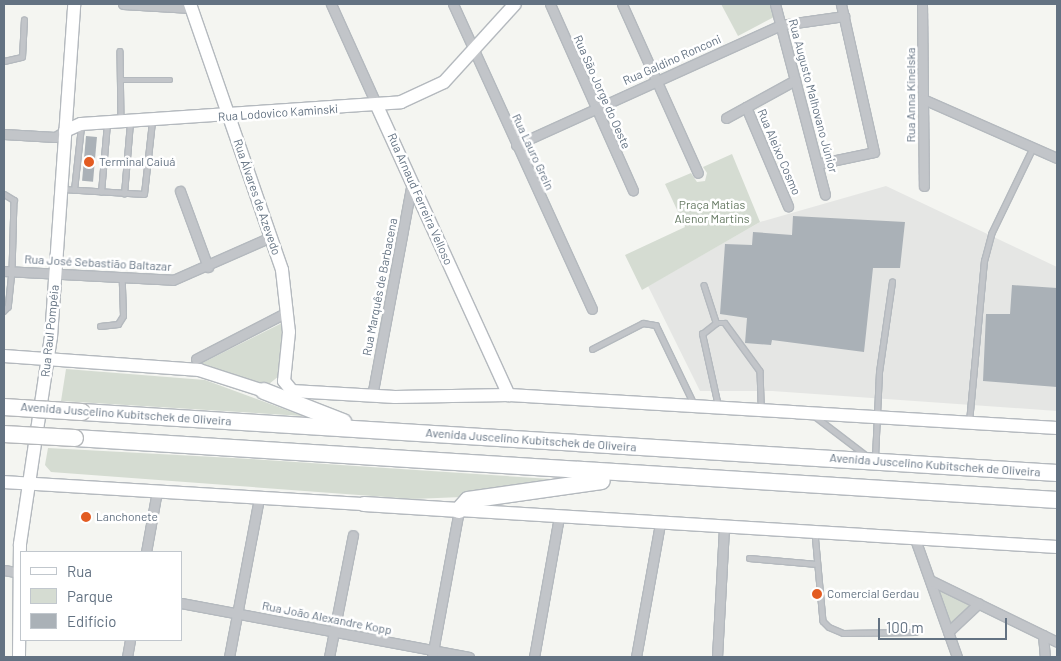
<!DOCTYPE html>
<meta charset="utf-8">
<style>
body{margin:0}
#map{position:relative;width:1061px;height:661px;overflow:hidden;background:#f4f5f1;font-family:Barlow,sans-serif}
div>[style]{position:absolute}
.built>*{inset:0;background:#e5e6e4}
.green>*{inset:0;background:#d5dcd2}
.building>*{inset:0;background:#aab1b7;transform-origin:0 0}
.roads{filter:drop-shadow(1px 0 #b4b9be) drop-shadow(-1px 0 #b4b9be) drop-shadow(0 1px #b4b9be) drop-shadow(0 -1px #b4b9be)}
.lane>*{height:4.5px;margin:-2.25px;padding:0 2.25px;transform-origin:2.25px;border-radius:2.25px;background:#c2c5c9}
.street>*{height:9px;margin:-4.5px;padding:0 4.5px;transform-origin:4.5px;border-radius:4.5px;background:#c2c5c9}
.secondary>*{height:12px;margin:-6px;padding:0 6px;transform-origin:6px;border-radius:6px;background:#fff}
.primary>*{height:14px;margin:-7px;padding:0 7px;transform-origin:7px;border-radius:7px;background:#fff}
.highway>*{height:16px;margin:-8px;padding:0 8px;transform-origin:8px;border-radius:8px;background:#fff}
.bridges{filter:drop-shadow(1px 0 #b5b8bb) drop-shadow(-1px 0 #b5b8bb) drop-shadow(0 1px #b5b8bb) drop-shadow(0 -1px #b5b8bb)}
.highway-bridge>*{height:16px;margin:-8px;padding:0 8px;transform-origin:8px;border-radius:8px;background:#fff}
.dots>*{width:14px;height:14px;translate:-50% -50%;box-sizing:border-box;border:2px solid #fff;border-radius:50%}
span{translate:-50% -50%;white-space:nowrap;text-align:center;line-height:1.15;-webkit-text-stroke:5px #fff;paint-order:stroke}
.street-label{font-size:12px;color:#637282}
.poi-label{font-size:12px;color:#637282}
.left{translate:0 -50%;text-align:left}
.park-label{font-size:12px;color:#657962}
.frame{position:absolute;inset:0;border:5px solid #637282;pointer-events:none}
.legend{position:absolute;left:20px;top:551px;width:162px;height:90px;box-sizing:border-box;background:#fff;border:1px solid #c1c7cd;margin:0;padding:6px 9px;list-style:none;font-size:15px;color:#637282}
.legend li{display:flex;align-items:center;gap:10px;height:25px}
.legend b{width:25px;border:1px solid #c1c7cd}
.scale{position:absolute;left:878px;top:618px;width:129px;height:22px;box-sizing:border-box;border:2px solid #637282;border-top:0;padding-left:6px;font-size:15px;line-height:18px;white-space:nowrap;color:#637282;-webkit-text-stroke:4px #fff;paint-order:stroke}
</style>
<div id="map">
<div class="built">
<div style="clip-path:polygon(886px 186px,1057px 267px,1057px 411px,772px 391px,700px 391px,648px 286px,760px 222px)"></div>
</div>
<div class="green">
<div style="clip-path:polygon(721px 4px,770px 4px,774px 17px,738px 36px)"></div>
<div style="clip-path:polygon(732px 154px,760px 222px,642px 290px,625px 255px,685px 227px,665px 184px,691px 173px,697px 182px,705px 181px,707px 173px,703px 167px)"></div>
<div style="clip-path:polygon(284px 322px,279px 376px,269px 384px,259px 385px,200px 364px)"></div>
<div style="clip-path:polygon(66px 369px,205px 380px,303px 416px,61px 401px)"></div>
<div style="clip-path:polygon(48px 448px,251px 459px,551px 479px,462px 497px,413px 499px,51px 472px,45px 465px)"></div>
<div style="clip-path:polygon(938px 587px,973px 603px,951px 625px)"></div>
</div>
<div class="building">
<div style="left:86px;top:136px;width:11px;height:45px;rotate:5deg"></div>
<div style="clip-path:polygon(793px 216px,905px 222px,900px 268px,873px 268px,864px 352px,772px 340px,771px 345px,745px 343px,747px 318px,720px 314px,725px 244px,752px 245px,753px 232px,792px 235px)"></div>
<div style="clip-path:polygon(1012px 285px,1057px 288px,1057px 387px,983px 381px,986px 314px,1010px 314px)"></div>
</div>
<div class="roads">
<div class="lane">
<div style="left:120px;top:51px;width:69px;rotate:89.2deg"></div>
<div style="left:4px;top:61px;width:18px;rotate:-13deg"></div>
<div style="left:22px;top:57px;width:37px;rotate:-87deg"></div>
<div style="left:120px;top:80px;width:50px"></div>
<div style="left:63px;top:189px;width:81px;rotate:3.5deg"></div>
<div style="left:144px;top:194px;width:73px;rotate:-83.7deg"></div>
<div style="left:74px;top:190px;width:63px;rotate:-83.7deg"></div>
<div style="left:101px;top:192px;width:68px;rotate:-85deg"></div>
<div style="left:4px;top:194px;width:12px;rotate:31deg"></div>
<div style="left:14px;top:200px;width:71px;rotate:91.6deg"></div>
<div style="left:12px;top:271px;width:36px;rotate:96deg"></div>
<div style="left:8px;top:307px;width:6px;rotate:135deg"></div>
<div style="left:124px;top:194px;width:72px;rotate:-85.2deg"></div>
<div style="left:704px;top:285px;width:40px;rotate:72deg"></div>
<div style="left:100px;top:326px;width:18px;rotate:-6deg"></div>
<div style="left:118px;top:324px;width:9px;rotate:-58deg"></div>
<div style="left:123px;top:316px;width:38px;rotate:-92deg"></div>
<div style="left:592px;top:349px;width:57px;rotate:-27deg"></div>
<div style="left:643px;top:323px;width:13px;rotate:9deg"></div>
<div style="left:656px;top:325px;width:88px;rotate:64.3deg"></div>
<div style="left:718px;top:406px;width:74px;rotate:-102.5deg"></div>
<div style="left:702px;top:334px;width:18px;rotate:-38deg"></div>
<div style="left:716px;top:323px;width:9px"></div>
<div style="left:725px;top:323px;width:59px;rotate:53.9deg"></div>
<div style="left:760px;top:371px;width:37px;rotate:88deg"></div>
<div style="left:816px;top:417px;width:64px;rotate:37.4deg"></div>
<div style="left:969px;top:422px;width:162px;rotate:-84.7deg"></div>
<div style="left:984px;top:261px;width:28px;rotate:-75deg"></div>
<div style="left:991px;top:234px;width:97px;rotate:-64.2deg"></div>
<div style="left:875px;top:457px;width:85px;rotate:-87.3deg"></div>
<div style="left:879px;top:372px;width:91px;rotate:-81.8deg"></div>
<div style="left:815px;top:533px;width:88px;rotate:84.8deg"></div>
<div style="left:823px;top:621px;width:8px;rotate:45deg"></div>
<div style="left:829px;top:627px;width:15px;rotate:23deg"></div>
<div style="left:843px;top:633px;width:72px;rotate:-0.8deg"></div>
<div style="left:749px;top:558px;width:68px;rotate:5deg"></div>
</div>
<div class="street">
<div style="left:123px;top:4px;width:68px;rotate:3.4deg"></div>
<div style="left:331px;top:4px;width:112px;rotate:65.7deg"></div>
<div style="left:453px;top:4px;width:335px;rotate:65.5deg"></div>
<div style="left:550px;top:4px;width:204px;rotate:66deg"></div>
<div style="left:622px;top:4px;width:185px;rotate:65.8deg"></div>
<div style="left:775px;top:4px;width:197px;rotate:75.3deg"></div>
<div style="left:922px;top:4px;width:182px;rotate:89.4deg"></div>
<div style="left:923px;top:99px;width:146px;rotate:23.8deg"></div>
<div style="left:746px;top:107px;width:108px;rotate:67deg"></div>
<div style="left:726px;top:118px;width:79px;rotate:-28.8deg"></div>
<div style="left:4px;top:134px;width:51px;rotate:3.4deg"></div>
<div style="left:55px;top:137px;width:12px;rotate:-31deg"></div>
<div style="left:516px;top:145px;width:291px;rotate:-24.4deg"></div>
<div style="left:781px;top:25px;width:64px;rotate:-8.1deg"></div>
<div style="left:817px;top:164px;width:58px;rotate:-11.9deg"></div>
<div style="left:874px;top:152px;width:152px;rotate:-102.6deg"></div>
<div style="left:180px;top:191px;width:81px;rotate:69.8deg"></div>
<div style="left:4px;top:271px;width:169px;rotate:3deg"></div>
<div style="left:173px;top:280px;width:107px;rotate:-23.7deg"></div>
<div style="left:196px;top:359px;width:102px;rotate:-27.3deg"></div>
<div style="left:372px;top:396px;width:218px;rotate:-79.4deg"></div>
<div style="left:915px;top:539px;width:125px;rotate:70.4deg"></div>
<div style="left:146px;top:552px;width:62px;rotate:-79.8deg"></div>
<div style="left:4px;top:570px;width:17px;rotate:10deg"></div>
<div style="left:930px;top:580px;width:141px;rotate:26deg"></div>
<div style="left:181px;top:603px;width:293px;rotate:10.6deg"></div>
<div style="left:948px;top:632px;width:42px;rotate:-43.1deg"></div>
<div style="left:1043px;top:635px;width:22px;rotate:85deg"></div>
<div style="left:127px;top:657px;width:17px;rotate:-80deg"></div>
<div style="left:229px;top:657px;width:162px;rotate:-79.3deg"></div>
<div style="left:329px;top:657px;width:124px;rotate:-78.9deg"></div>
<div style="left:432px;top:657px;width:149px;rotate:-79.6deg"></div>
<div style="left:534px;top:657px;width:143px;rotate:-79.9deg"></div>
<div style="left:636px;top:657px;width:136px;rotate:-79.8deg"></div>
<div style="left:717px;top:657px;width:130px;rotate:-86.9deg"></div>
</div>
<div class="secondary">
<div style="left:190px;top:4px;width:281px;rotate:70.9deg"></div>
<div style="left:282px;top:270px;width:62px;rotate:83.6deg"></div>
<div style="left:289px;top:332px;width:49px;rotate:95.8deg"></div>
<div style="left:284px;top:381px;width:13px;rotate:51deg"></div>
<div style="left:292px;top:391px;width:103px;rotate:3.3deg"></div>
<div style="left:395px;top:397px;width:114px;rotate:-1deg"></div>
<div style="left:509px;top:395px;width:549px;rotate:3.45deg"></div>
<div style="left:377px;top:106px;width:318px;rotate:65.5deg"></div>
<div style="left:65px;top:131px;width:17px;rotate:-24deg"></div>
<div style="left:81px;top:124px;width:321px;rotate:-3.9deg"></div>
<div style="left:401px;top:102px;width:47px;rotate:-24.9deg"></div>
<div style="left:444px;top:82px;width:105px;rotate:-47.7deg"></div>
<div style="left:4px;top:356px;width:196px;rotate:4.1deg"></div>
<div style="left:199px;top:370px;width:68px;rotate:17.9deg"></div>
<div style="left:4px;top:482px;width:361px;rotate:3.5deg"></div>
<div style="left:459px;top:510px;width:599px;rotate:3.54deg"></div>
<div style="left:19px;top:657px;width:113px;rotate:-89.5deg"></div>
<div style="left:20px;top:544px;width:209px;rotate:-81.5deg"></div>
<div style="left:51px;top:337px;width:334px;rotate:-86deg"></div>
</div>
<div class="primary">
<div style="left:364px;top:504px;width:95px;rotate:3.6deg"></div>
</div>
<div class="highway">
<div style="left:264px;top:391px;width:85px;rotate:21.4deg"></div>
<div style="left:82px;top:412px;width:977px;rotate:3.58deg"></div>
<div style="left:75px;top:438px;width:984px;rotate:3.61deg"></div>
<div style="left:459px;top:510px;width:13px;rotate:-48deg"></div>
<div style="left:468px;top:500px;width:135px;rotate:-8.1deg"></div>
</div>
</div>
<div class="bridges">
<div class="highway-bridge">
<div style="left:4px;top:407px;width:78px;rotate:3.7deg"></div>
<div style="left:4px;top:434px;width:71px;rotate:3.2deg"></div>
</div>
</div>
<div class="dots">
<div style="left:89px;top:162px;background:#e35c22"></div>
<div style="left:86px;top:517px;background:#e35c22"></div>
<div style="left:817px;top:594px;background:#e35c22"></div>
</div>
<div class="street-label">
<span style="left:672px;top:60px;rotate:-24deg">Rua Galdino Ronconi</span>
<span style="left:602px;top:92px;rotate:66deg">Rua São Jorge do Oeste</span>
<span style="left:911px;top:95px;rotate:-90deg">Rua Anna Kinelska</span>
<span style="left:813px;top:96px;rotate:75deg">Rua Augusto Malhovano Júnior</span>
<span style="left:278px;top:113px;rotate:-4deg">Rua Lodovico Kaminski</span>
<span style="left:533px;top:152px;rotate:65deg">Rua Lauro Grein</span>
<span style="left:779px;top:152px;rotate:67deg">Rua Aleixo Cosmo</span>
<span style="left:257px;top:197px;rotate:71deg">Rua Álvares de Azevedo</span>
<span style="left:420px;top:199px;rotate:66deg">Rua Arnaud Ferreira Velloso</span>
<span style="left:98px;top:263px;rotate:3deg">Rua José Sebastião Baltazar</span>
<span style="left:380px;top:287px;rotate:-79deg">Rua Marquês de Barbacena</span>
<span style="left:50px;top:331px;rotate:-84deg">Rua Raul Pompéia</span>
<span style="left:126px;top:414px;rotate:4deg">Avenida Juscelino Kubitschek de Oliveira</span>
<span style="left:531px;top:440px;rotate:4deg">Avenida Juscelino Kubitschek de Oliveira</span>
<span style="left:935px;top:465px;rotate:4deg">Avenida Juscelino Kubitschek de Oliveira</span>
<span style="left:327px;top:618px;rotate:11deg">Rua João Alexandre Kopp</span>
</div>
<div class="poi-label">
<span class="left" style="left:99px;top:162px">Terminal Caiuá</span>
<span class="left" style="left:96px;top:517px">Lanchonete</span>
<span class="left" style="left:827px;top:594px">Comercial Gerdau</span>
</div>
<div class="park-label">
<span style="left:712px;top:212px">Praça Matias<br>Alenor Martins</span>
</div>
<div class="frame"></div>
<ul class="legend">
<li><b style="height:6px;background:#fff"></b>Rua</li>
<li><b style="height:14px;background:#d5dcd2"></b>Parque</li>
<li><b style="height:14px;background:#aab1b7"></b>Edifício</li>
</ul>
<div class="scale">100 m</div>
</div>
